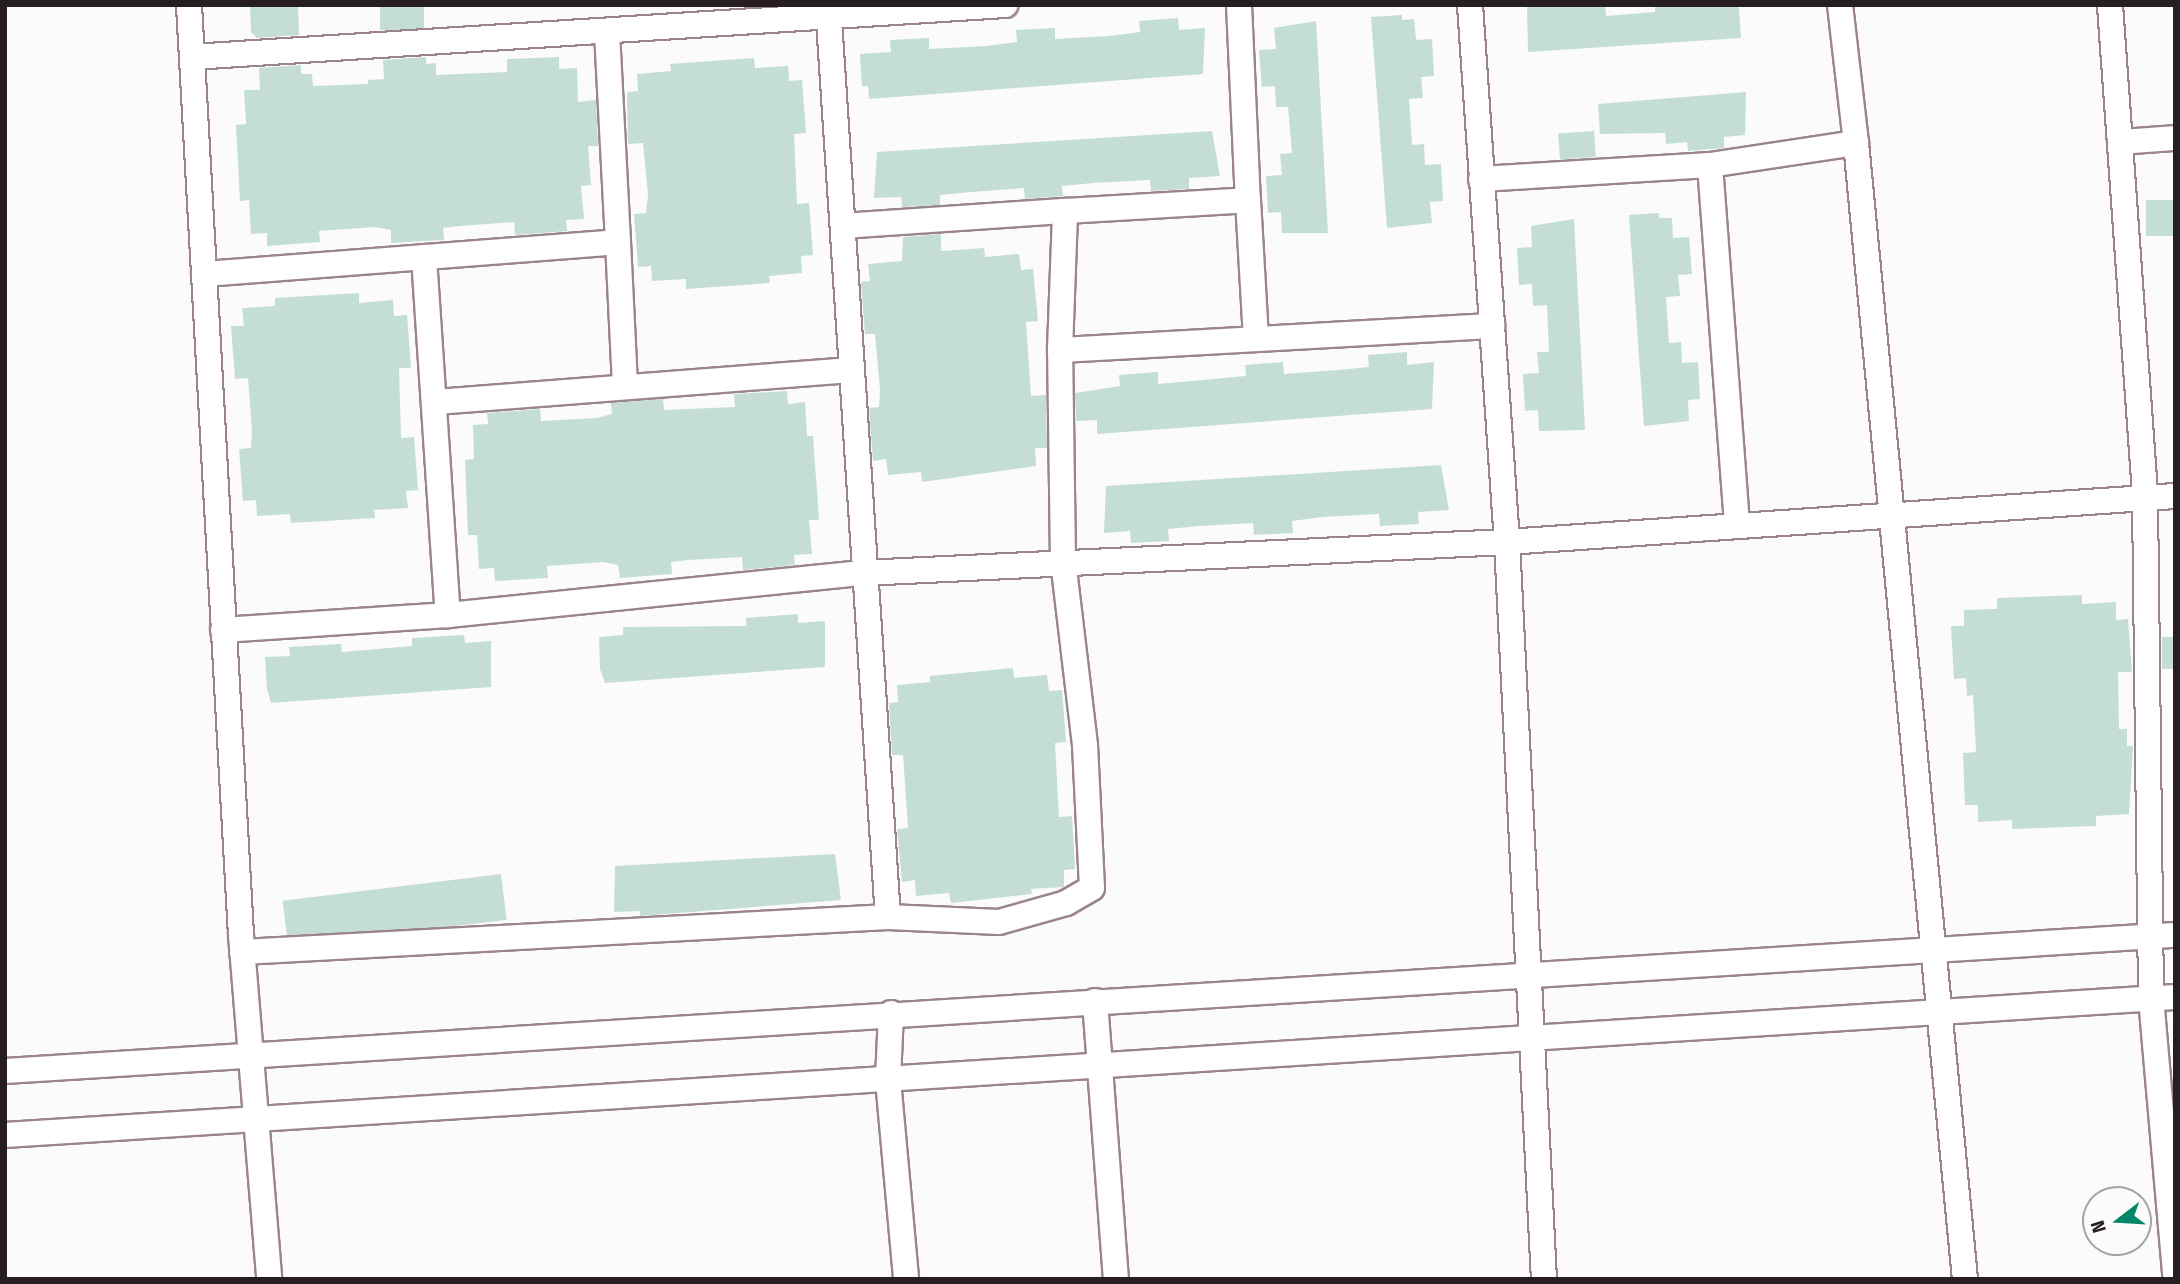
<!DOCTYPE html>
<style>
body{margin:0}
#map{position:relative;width:2180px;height:1284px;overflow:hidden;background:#fbfbfb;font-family:"Fira Sans Condensed",sans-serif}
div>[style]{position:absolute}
.building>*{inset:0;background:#c4ded4;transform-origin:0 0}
.roads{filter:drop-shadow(2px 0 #9b848e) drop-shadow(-2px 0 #9b848e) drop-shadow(0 2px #9b848e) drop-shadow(0 -2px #9b848e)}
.street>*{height:24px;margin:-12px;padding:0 12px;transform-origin:12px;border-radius:12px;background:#fff}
span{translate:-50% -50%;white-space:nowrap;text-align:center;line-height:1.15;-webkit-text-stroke:5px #fbfbfb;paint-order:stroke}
.frame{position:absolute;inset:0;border:7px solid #271e22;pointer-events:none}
.north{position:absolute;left:2082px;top:1186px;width:70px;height:70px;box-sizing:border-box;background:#fbfbfb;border:2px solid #a6a3a4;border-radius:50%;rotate:253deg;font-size:19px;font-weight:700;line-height:28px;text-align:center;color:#271e22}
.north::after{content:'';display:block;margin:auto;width:24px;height:32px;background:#02876a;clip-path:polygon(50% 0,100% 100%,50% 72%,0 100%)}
</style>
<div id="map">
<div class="building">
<div style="clip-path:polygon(250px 5px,298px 5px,299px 35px,257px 38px,251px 32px)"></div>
<div style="left:380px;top:5px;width:44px;height:25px"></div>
<div style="clip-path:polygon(1605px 5px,1606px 16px,1655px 12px,1655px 5px,1734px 5px,1739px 8px,1741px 38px,1528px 52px,1527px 6px)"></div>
<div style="clip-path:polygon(1402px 15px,1402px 20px,1414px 19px,1416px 40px,1432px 39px,1434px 76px,1421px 77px,1423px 98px,1409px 99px,1412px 145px,1424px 144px,1425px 165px,1441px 164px,1443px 201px,1430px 202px,1432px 223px,1387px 228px,1371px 17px)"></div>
<div style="clip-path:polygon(1178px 18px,1179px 30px,1205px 28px,1203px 74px,869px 99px,868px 86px,862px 86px,860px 54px,891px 52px,890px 40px,929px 38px,929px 49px,986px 46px,1017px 42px,1016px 30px,1055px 28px,1055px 39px,1109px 36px,1140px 32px,1139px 21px)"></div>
<div style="clip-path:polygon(1316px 21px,1328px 233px,1282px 233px,1281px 212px,1268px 213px,1266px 176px,1282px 175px,1280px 154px,1292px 153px,1288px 107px,1276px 107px,1275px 86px,1262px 87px,1259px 50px,1276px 49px,1274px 28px)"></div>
<div style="clip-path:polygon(426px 57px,426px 64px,436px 63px,436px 75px,507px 72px,507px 59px,559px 57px,559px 69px,577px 68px,578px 102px,596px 100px,598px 146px,588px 146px,591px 185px,581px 186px,584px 219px,566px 220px,567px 231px,515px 235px,514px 222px,460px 226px,443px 228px,444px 240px,391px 243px,391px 230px,375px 227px,319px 231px,320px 242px,267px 246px,267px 233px,251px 234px,249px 200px,240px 201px,236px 125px,246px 124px,244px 90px,260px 90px,259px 68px,301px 65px,301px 74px,312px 74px,313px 86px,368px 84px,368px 80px,384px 79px,383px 60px)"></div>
<div style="clip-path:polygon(754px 58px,755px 68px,788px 66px,789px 81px,802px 80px,806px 133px,794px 134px,797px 204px,809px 203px,813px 255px,801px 256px,802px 273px,769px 276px,770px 283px,686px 289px,686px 279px,652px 281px,651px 266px,638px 267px,634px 214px,646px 213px,648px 195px,643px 143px,628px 144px,627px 92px,638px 91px,637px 74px,671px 71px,670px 64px)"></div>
<div style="clip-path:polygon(1746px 92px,1745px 135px,1724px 137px,1724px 148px,1688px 151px,1687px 142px,1666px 144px,1665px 133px,1600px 134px,1598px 104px)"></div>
<div style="clip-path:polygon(1212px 131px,1220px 176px,1189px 178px,1189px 189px,1151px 191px,1150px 180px,1093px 183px,1062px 186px,1063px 196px,1025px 199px,1024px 188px,971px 192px,940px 195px,940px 205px,902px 207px,901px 197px,874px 198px,877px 152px)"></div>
<div style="left:1594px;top:131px;width:26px;height:36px;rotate:86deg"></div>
<div style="left:2175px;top:200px;width:36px;height:29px;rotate:90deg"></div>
<div style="clip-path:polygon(1659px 213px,1659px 218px,1672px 218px,1673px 238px,1689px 237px,1692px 274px,1678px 275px,1680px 296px,1666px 297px,1669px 343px,1681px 342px,1682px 363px,1698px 362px,1700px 399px,1688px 400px,1689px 421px,1644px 426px,1629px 215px)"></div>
<div style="clip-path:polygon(1574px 219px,1585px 430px,1539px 431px,1538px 410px,1525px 411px,1523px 374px,1539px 373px,1537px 352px,1549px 352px,1547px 305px,1533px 306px,1532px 284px,1519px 285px,1517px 248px,1532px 247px,1531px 226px)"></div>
<div style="clip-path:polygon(941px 234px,941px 251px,984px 248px,985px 257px,1019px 254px,1021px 270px,1033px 269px,1038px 321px,1026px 322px,1031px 396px,1046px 395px,1047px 448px,1035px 448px,1036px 466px,922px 482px,921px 472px,888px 475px,886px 459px,873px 461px,869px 408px,879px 407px,880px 390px,875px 334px,865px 334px,861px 282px,870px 281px,868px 264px,902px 261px,903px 237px)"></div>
<div style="clip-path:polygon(359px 293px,359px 303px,393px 300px,394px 316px,407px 315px,411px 368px,399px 368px,401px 438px,414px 437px,418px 490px,406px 491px,408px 508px,374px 510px,375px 518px,291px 523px,290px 514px,257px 516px,256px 500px,243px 501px,239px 449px,251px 448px,252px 430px,248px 378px,235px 379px,231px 326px,244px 326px,242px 308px,275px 306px,275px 298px)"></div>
<div style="clip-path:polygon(1407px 352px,1407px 365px,1434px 362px,1432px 409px,1097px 434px,1097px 420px,1076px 421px,1075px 393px,1120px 386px,1119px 375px,1158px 372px,1158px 384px,1246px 376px,1245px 365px,1283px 362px,1284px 374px,1338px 370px,1369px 367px,1368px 355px)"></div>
<div style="clip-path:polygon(787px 391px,788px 404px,805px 402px,807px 436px,813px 436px,819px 520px,809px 520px,812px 554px,794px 555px,795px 565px,743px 570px,742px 557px,688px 560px,671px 562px,672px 574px,620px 578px,618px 565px,603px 562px,547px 566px,548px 578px,495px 581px,494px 568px,479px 569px,477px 535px,468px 535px,465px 460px,474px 459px,473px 425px,488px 424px,487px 413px,540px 409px,541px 421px,597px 418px,612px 414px,611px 403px,663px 399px,664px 410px,735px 407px,734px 394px)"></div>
<div style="clip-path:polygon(1441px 465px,1449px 510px,1418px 512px,1419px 524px,1380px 526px,1379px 514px,1323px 517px,1292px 521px,1293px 533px,1254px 535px,1253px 523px,1199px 526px,1168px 529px,1169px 541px,1131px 543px,1130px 531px,1104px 533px,1106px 486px)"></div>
<div style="clip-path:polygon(2082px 595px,2082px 604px,2116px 602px,2116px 620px,2128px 619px,2132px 672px,2118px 672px,2119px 729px,2127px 729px,2127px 746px,2133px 746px,2129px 814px,2096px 816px,2096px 826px,2012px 829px,2012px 820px,1978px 822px,1978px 805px,1965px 805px,1963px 753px,1976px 752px,1973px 695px,1967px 696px,1966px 678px,1954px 679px,1951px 626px,1964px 626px,1964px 610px,1997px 609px,1997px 598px)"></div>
<div style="clip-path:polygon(798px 614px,798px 623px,825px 621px,825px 667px,605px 683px,600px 669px,599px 637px,623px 635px,623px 627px,746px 626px,746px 618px)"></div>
<div style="clip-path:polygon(464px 635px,465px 643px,491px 641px,491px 687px,271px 703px,267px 689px,265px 657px,290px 656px,289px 647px,341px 644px,342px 652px,412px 646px,412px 638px)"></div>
<div style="left:2175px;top:637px;width:32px;height:13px;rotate:90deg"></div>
<div style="clip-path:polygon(1013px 668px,1014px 678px,1047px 675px,1049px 691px,1062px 690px,1066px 742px,1055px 743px,1059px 817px,1072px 816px,1075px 869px,1064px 870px,1064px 887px,1031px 889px,1032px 894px,951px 903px,949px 893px,916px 896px,915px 880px,902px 882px,897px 829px,908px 828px,903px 755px,892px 755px,889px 703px,898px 702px,897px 685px,930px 682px,930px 676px)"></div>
<div style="clip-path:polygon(835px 854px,841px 900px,640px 916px,640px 911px,614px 912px,615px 866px)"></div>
<div style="left:501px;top:874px;width:46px;height:220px;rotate:83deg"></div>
</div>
<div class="roads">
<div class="street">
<div style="left:189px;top:5px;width:931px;rotate:86.8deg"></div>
<div style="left:241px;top:935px;width:345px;rotate:85.3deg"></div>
<div style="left:828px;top:5px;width:914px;rotate:86.24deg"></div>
<div style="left:1239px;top:5px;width:195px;rotate:87.4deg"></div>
<div style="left:1470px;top:5px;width:538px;rotate:86.06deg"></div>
<div style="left:1507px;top:542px;width:738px;rotate:87.13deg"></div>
<div style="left:2110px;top:5px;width:494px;rotate:85.9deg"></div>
<div style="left:2145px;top:498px;width:500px;rotate:89.31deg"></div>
<div style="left:2151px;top:998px;width:277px;rotate:85deg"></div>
<div style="left:192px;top:57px;width:815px;rotate:-3.66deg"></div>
<div style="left:2120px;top:142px;width:55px;rotate:-4.2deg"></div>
<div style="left:1856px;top:143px;width:1141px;rotate:84.52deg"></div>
<div style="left:1710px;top:165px;width:362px;rotate:85.7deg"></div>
<div style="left:1481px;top:179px;width:229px;rotate:-3.5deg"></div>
<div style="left:1710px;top:165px;width:148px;rotate:-8.6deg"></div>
<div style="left:1856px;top:143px;width:139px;rotate:-96.6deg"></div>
<div style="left:843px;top:226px;width:223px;rotate:-3.9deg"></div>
<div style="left:618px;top:242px;width:145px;rotate:87.2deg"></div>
<div style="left:424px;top:257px;width:359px;rotate:86.2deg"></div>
<div style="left:204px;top:274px;width:415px;rotate:-4.4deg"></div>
<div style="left:618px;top:242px;width:211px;rotate:-93deg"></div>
<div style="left:1060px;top:350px;width:139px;rotate:-87.9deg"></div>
<div style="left:1065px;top:211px;width:183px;rotate:-3.4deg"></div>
<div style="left:1248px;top:200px;width:138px;rotate:86.7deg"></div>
<div style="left:435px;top:402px;width:415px;rotate:-4.4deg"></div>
<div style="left:223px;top:630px;width:225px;rotate:-3.8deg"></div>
<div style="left:448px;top:615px;width:417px;rotate:-5.8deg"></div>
<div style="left:863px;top:573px;width:645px;rotate:-2.76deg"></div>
<div style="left:1507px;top:542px;width:670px;rotate:-3.94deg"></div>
<div style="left:242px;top:952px;width:647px;rotate:-3.1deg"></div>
<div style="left:888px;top:917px;width:111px;rotate:2.6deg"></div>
<div style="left:999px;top:922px;width:70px;rotate:-15.8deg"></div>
<div style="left:1066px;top:903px;width:30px;rotate:-30deg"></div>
<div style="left:1092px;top:888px;width:143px;rotate:-92.8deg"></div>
<div style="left:1085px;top:745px;width:186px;rotate:-96.8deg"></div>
<div style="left:1063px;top:560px;width:210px;rotate:-90.8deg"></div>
<div style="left:1060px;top:350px;width:433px;rotate:-3.2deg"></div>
<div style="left:1095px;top:1001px;width:279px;rotate:85.7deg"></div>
<div style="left:891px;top:1013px;width:67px;rotate:92.6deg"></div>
<div style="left:888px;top:1080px;width:200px;rotate:84.8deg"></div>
<div style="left:5px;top:1071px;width:2174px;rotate:-3.59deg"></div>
<div style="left:5px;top:1135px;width:2174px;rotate:-3.64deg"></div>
</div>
</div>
<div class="frame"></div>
<div class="north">N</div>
</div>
